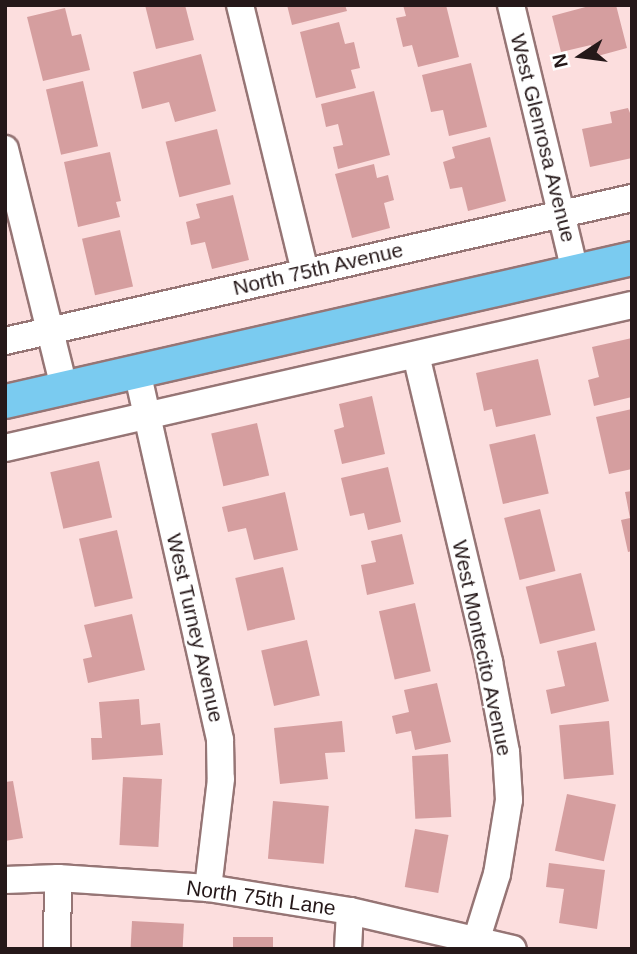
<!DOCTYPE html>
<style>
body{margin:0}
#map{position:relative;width:637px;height:954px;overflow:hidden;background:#fcdede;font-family:Arial,sans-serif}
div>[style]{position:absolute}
.building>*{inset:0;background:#d59e9f;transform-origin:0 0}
.roads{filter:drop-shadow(2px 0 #967575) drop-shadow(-2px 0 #967575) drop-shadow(0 2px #967575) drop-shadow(0 -2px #967575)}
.minor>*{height:26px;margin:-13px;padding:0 13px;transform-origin:13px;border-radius:13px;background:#fff}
.major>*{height:33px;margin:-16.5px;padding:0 16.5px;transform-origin:16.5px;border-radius:16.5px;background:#7acbf0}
span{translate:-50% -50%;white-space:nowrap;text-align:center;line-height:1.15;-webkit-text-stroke:5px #fff;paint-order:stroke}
.street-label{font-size:21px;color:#251819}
.frame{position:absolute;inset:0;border:7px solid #251819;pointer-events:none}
.north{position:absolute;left:546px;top:21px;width:70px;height:70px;-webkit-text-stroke:5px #fff;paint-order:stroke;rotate:257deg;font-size:19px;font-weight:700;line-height:28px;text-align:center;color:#251819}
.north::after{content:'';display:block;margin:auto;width:24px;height:32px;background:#251819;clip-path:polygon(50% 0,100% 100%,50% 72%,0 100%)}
</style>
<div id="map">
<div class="building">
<div style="clip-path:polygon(145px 5px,185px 5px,194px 40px,156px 49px)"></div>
<div style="clip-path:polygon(287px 5px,345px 5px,347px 11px,292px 25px)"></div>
<div style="clip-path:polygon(403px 5px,446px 5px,459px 57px,418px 67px,412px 45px,403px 47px,396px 18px,406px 16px)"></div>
<div style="clip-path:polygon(593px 5px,616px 5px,627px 48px,594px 57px,591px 45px,561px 52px,552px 16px)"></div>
<div style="clip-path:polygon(65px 8px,72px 36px,81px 34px,90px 70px,43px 81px,27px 17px)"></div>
<div style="clip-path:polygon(339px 22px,345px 44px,354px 42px,360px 68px,351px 70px,356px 88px,316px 98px,300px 32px)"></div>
<div style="clip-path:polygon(201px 54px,216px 111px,175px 122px,169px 102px,142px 109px,133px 72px)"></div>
<div style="clip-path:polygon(471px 63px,487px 127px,449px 136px,443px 110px,431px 112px,422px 75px)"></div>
<div style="left:83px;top:81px;width:67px;height:38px;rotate:77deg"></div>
<div style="clip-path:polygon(374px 91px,390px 155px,338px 169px,333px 147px,343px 145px,338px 124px,326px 127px,321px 104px)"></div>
<div style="clip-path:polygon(628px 108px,632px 118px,632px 158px,590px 167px,582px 129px,612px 123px,610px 112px)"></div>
<div style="left:217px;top:129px;width:57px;height:53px;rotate:76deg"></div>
<div style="clip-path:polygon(490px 137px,506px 201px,468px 211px,462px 187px,450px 189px,443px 162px,455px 158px,452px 147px)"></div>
<div style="clip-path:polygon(110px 152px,121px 201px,116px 202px,120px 217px,78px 227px,64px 162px)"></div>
<div style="clip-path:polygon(374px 164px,377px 178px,388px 175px,394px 200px,384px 203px,390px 228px,352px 238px,335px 174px)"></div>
<div style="clip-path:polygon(233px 195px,249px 260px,212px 269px,205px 242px,191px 245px,186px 222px,200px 218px,196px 204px)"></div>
<div style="left:120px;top:230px;width:58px;height:39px;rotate:77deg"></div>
<div style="clip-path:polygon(632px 338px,632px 397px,594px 406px,588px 380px,599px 377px,592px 347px)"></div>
<div style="clip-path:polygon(538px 359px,551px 415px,496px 427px,492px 409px,484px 411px,476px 373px)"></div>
<div style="clip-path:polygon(372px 396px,385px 454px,342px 464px,334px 430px,344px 427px,339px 404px)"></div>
<div style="clip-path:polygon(632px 409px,632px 469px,609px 474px,596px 417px)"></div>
<div style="left:257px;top:423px;width:54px;height:47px;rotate:77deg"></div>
<div style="left:535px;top:434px;width:61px;height:47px;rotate:77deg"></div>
<div style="left:99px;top:461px;width:58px;height:50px;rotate:77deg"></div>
<div style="clip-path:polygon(388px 467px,401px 522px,368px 530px,364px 513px,350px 516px,341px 478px)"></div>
<div style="clip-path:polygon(632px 491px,632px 551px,628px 552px,621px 520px,630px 518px,625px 492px)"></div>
<div style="clip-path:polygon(285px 492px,298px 550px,254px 560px,246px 528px,228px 532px,222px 507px)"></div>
<div style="left:540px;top:509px;width:64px;height:37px;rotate:76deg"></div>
<div style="left:117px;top:530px;width:70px;height:39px;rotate:77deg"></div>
<div style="clip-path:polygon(402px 534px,414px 584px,367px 595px,361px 565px,376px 562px,371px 541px)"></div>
<div style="left:283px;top:567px;width:54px;height:49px;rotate:77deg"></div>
<div style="left:581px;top:573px;width:59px;height:57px;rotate:76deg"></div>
<div style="left:415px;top:603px;width:70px;height:37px;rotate:77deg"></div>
<div style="clip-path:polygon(132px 614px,145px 670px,88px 683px,83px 659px,92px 657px,84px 625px)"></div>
<div style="left:307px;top:640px;width:57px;height:47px;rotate:77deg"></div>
<div style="clip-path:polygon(596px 642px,609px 701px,551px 714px,546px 690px,565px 686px,557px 651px)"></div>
<div style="clip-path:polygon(437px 683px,451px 742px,415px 750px,411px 731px,396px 734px,392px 716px,409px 712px,404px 690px)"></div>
<div style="clip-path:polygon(139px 699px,141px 725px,160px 723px,163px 755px,92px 760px,91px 738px,102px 738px,99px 702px)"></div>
<div style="clip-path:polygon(342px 721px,345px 752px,325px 753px,328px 779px,280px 784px,274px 728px)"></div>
<div style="left:609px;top:721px;width:54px;height:50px;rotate:85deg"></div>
<div style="left:448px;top:754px;width:63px;height:36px;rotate:87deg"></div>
<div style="left:123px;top:777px;width:39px;height:68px;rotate:3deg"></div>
<div style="clip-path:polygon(13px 781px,23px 838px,5px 841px,5px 782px)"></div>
<div style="left:567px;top:794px;width:50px;height:58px;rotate:12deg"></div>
<div style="left:273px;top:801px;width:56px;height:58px;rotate:5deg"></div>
<div style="left:415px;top:829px;width:34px;height:59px;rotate:10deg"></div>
<div style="clip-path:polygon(549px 863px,605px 870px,597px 929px,559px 923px,564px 889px,546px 887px)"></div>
<div style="left:132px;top:921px;width:52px;height:28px;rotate:3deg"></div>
<div style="left:273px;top:937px;width:12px;height:40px;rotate:90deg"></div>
</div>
<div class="roads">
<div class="minor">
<div style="left:240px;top:5px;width:275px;rotate:76.3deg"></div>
<div style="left:511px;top:5px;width:274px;rotate:76.5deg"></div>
<div style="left:5px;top:149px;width:245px;rotate:76.1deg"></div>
<div style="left:5px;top:341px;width:643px;rotate:-12.85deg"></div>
<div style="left:416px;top:355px;width:316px;rotate:76.6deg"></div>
<div style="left:489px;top:662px;width:92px;rotate:79.3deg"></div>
<div style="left:506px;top:752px;width:48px;rotate:86.4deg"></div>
<div style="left:509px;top:800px;width:75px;rotate:99.2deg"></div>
<div style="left:497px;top:874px;width:70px;rotate:107.4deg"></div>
<div style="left:137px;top:371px;width:378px;rotate:77.3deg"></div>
<div style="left:220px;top:740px;width:39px;rotate:89deg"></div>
<div style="left:221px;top:779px;width:110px;rotate:96.8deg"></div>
<div style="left:5px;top:448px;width:643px;rotate:-12.85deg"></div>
<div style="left:5px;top:880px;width:53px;rotate:-2.2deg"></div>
<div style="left:58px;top:878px;width:150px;rotate:3.8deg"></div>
<div style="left:208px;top:888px;width:144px;rotate:9.2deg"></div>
<div style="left:350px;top:911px;width:167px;rotate:13.1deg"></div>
<div style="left:57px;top:949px;width:71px;rotate:-89.2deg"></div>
<div style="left:348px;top:949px;width:38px;rotate:-87deg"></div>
</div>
<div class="major">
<div style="left:5px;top:401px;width:643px;rotate:-12.85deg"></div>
</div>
</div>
<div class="street-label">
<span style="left:543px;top:138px;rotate:76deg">West Glenrosa Avenue</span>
<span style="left:318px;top:269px;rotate:-13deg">North 75th Avenue</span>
<span style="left:195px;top:628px;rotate:77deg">West Turney Avenue</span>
<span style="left:482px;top:648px;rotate:78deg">West Montecito Avenue</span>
<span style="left:261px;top:898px;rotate:8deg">North 75th Lane</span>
</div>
<div class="frame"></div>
<div class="north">N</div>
</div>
